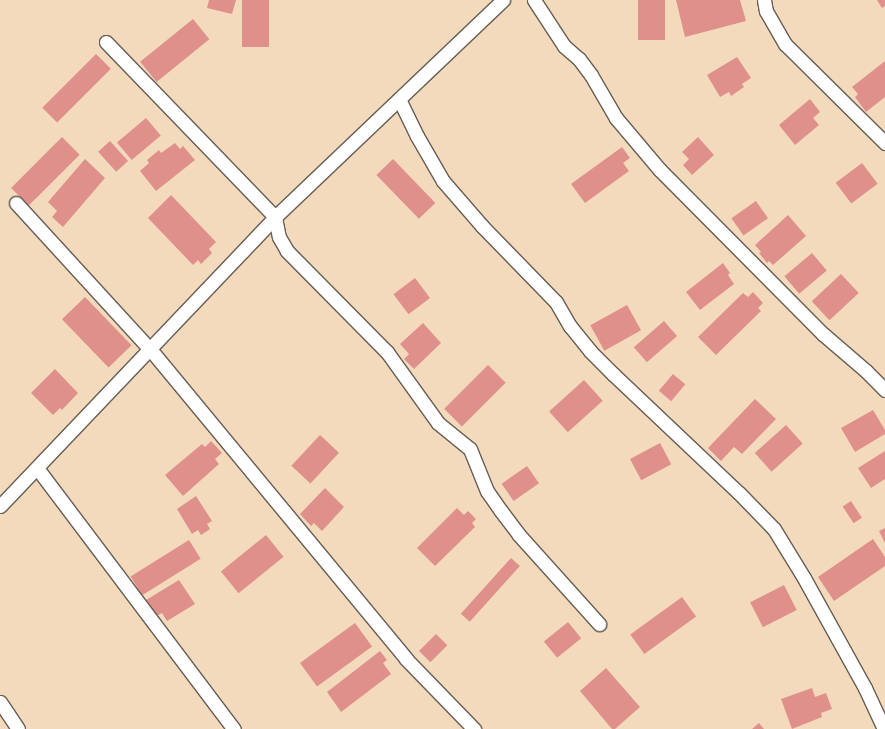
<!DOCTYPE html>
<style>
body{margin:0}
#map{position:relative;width:885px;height:729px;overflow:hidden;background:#f4dabd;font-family:"Balsamiq Sans",sans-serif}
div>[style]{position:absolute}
.building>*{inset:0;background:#df908b;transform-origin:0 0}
.roads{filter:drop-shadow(1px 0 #685e54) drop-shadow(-1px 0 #685e54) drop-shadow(0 1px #685e54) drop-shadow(0 -1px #685e54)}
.street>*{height:13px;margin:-6.5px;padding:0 6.5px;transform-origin:6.5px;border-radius:6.5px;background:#fff}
span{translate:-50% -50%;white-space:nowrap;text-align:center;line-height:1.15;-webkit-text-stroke:3px #fbf7ec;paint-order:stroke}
</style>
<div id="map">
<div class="building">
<div style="clip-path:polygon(209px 0,236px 0,232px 14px,207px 8px)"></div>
<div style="left:242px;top:0;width:27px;height:47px"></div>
<div style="left:638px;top:0;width:27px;height:40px"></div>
<div style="clip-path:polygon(676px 0,740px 0,746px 21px,685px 37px)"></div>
<div style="clip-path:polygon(877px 0,885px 0,885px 6px,882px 8px)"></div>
<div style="left:193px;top:19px;width:26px;height:68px;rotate:51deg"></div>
<div style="left:96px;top:54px;width:21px;height:76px;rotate:45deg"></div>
<div style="clip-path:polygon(737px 57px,751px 78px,742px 84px,744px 87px,731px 96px,729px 92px,720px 97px,707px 75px)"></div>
<div style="clip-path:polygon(885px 61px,885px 97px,866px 112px,855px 97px,858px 94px,852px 87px)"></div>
<div style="clip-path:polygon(810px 99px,820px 112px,813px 118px,819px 125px,795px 145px,779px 125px)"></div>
<div style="left:146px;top:118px;width:23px;height:38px;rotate:50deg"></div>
<div style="left:62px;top:137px;width:25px;height:72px;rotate:45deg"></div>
<div style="clip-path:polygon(698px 137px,714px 155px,692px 175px,683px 165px,689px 159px,682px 152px)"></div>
<div style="left:110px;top:141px;width:27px;height:16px;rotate:48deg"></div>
<div style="clip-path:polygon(175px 143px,180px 149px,183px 146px,195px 160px,156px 191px,140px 171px,149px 163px,147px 160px,159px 150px,161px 153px)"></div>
<div style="clip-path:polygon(622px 147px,630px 158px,623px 163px,629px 171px,585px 203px,571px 184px)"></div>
<div style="clip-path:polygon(85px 159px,105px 178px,63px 227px,52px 217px,57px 211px,48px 202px)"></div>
<div style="left:393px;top:159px;width:61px;height:23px;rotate:46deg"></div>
<div style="left:862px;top:163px;width:26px;height:33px;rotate:53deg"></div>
<div style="clip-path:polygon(171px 195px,216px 242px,209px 249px,212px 253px,201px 264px,198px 260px,193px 265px,148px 218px)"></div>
<div style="left:756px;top:201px;width:21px;height:30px;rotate:55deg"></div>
<div style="clip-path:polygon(788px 215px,806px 236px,773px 265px,769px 261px,767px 263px,759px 253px,761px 252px,755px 245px)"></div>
<div style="left:812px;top:253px;width:23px;height:36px;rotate:50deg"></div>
<div style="clip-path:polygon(723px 263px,730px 273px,728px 275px,734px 284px,700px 310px,686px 292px)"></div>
<div style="left:841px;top:274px;width:26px;height:40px;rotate:47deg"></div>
<div style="left:415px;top:278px;width:25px;height:27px;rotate:53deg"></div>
<div style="clip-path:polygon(753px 292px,763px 303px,758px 308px,761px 311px,716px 355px,698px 337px,743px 293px,748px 297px)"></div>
<div style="left:85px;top:297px;width:67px;height:32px;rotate:46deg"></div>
<div style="left:627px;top:305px;width:29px;height:42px;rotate:61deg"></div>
<div style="left:664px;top:321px;width:20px;height:40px;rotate:49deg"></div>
<div style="clip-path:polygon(423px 323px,441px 343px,414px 369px,404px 359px,409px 354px,400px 344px)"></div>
<div style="left:488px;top:365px;width:25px;height:62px;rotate:45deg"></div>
<div style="clip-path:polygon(55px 369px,78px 393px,62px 410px,60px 408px,53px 415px,31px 393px)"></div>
<div style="left:673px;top:374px;width:16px;height:22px;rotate:40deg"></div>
<div style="left:584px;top:380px;width:28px;height:47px;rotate:48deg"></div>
<div style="clip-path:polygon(755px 399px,776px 419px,742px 454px,734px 447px,721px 461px,708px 448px)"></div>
<div style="clip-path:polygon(873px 410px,885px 430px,885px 434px,855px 452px,841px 428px)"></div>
<div style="left:786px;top:425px;width:25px;height:42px;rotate:48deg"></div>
<div style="left:320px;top:435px;width:26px;height:42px;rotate:43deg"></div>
<div style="clip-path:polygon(211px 441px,222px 453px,215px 459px,219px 464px,183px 496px,165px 475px,202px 444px,205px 447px)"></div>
<div style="left:660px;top:443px;width:24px;height:34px;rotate:62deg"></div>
<div style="clip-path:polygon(885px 451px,885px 479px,871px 488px,858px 468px)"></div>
<div style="left:527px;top:466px;width:21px;height:31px;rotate:55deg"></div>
<div style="clip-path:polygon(325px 488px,344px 507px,322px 531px,314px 523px,311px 526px,300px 514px)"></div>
<div style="clip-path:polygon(196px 496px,212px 521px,207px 524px,210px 529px,201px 535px,198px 530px,192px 534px,177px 509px)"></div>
<div style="left:851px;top:501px;width:20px;height:10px;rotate:57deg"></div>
<div style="clip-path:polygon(457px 508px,464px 515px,468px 511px,476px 519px,472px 523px,475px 527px,435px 566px,417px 548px)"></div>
<div style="clip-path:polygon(885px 528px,885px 543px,879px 531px)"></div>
<div style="left:266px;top:535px;width:28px;height:58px;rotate:51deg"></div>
<div style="clip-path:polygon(873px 539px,885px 557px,885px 566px,834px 601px,818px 577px)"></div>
<div style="left:189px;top:540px;width:22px;height:69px;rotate:58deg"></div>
<div style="left:511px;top:558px;width:12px;height:75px;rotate:42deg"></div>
<div style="clip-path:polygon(179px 580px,195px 604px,167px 621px,162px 613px,156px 616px,146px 600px)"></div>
<div style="left:784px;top:585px;width:28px;height:38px;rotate:63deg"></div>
<div style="left:682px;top:597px;width:24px;height:64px;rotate:54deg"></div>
<div style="left:568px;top:622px;width:21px;height:31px;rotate:51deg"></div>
<div style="left:355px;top:623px;width:29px;height:68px;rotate:54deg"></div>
<div style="left:436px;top:634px;width:16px;height:24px;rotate:45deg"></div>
<div style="clip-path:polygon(380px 651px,387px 660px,383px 663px,391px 674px,341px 712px,327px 692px)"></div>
<div style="clip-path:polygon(606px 668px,640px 707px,615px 729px,612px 729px,580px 691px)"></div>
<div style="clip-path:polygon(812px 688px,815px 697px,826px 693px,832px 709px,821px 713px,822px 717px,792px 729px,781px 699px)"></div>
<div style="clip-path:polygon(759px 723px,764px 729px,752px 729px)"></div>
</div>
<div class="roads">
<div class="street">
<div style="left:534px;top:0;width:55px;rotate:56.9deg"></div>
<div style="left:564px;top:46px;width:20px;rotate:41deg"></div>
<div style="left:579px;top:59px;width:20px;rotate:53deg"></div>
<div style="left:591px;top:75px;width:50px;rotate:59.8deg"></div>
<div style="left:616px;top:118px;width:68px;rotate:49.8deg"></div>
<div style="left:660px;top:170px;width:231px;rotate:45.2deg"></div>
<div style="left:823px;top:334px;width:57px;rotate:40.7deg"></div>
<div style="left:866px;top:371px;width:27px;rotate:45deg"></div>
<div style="left:764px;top:0;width:11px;rotate:80deg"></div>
<div style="left:766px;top:11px;width:38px;rotate:60deg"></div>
<div style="left:785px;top:44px;width:141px;rotate:44.7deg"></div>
<div style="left:106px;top:42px;width:243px;rotate:46deg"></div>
<div style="left:275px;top:217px;width:20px;rotate:79deg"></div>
<div style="left:279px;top:237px;width:16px;rotate:60deg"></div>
<div style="left:287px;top:251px;width:142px;rotate:45.3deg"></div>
<div style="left:387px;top:352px;width:87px;rotate:54.3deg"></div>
<div style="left:438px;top:423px;width:41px;rotate:39.1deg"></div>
<div style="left:470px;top:449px;width:45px;rotate:68deg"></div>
<div style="left:487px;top:491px;width:24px;rotate:55deg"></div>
<div style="left:501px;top:511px;width:30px;rotate:53deg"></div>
<div style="left:519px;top:535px;width:120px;rotate:48deg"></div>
<div style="left:399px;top:99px;width:41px;rotate:64.1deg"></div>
<div style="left:417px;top:136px;width:52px;rotate:60deg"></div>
<div style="left:443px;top:181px;width:60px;rotate:49.1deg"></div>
<div style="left:482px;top:226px;width:106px;rotate:45.8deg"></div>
<div style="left:556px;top:302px;width:28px;rotate:60deg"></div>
<div style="left:570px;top:326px;width:32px;rotate:51deg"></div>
<div style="left:590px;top:351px;width:33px;rotate:45deg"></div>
<div style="left:613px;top:374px;width:173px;rotate:43.4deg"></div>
<div style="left:739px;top:493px;width:50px;rotate:45.8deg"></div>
<div style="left:774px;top:529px;width:57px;rotate:58.5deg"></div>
<div style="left:804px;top:578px;width:126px;rotate:61deg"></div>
<div style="left:865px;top:688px;width:45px;rotate:65.1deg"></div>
<div style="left:16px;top:203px;width:198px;rotate:47.5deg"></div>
<div style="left:150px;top:349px;width:402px;rotate:50.4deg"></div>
<div style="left:406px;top:659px;width:98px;rotate:45.8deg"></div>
<div style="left:37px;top:468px;width:327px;rotate:53deg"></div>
<div style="left:0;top:506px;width:399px;rotate:-46.4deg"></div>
<div style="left:275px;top:217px;width:315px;rotate:-43.6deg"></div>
<div style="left:0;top:702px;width:32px;rotate:56deg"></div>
</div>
</div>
</div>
